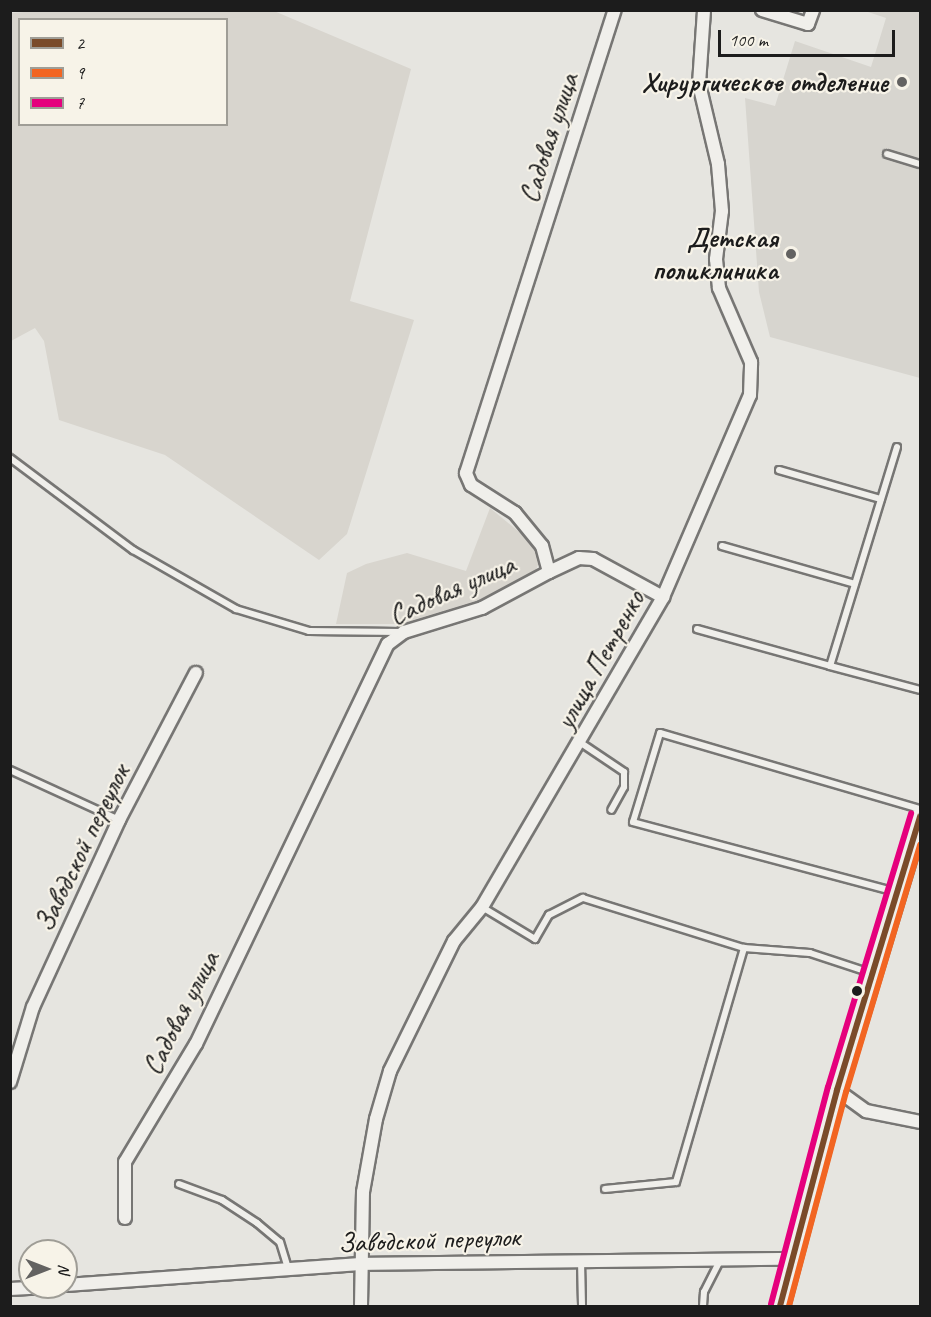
<!DOCTYPE html>
<meta charset="utf-8">
<style>
body{margin:0}
#map{position:relative;width:931px;height:1317px;overflow:hidden;background:#e6e5e0;font-family:Caveat,sans-serif}
div>[style]{position:absolute}
.built>*{inset:0;background:#d7d5cf}
.green>*{inset:0;background:#d8d5ce}
.roads{filter:drop-shadow(2px 0 #777674) drop-shadow(-2px 0 #777674) drop-shadow(0 2px #777674) drop-shadow(0 -2px #777674)}
.lane>*{height:6px;margin:-3px;padding:0 3px;transform-origin:3px;border-radius:3px;background:#f0efeb}
.street>*{height:12px;margin:-6px;padding:0 6px;transform-origin:6px;border-radius:6px;background:#f0efeb}
.secondary>*{height:18px;margin:-9px;padding:0 9px;transform-origin:9px;border-radius:9px;background:#f0efeb}
.bus-1>*{height:6px;margin:-3px;padding:0 3px;transform-origin:3px;border-radius:3px;background:#7a4b2a}
.bus-2>*{height:6px;margin:-3px;padding:0 3px;transform-origin:3px;border-radius:3px;background:#f26522}
.bus-3>*{height:6px;margin:-3px;padding:0 3px;transform-origin:3px;border-radius:3px;background:#e5007d}
.dots>*{width:16px;height:16px;translate:-50% -50%;box-sizing:border-box;border:3px solid #f7f3e8;border-radius:50%}
span{translate:-50% -50%;white-space:nowrap;text-align:center;line-height:1.15;-webkit-text-stroke:4.5px #f7f3e8;paint-order:stroke}
.poi-label{font-size:28px;color:#1c1c1c;font-weight:700}
.right{translate:-100% -50%;text-align:right}
.street-label{font-size:28px;color:#1c1c1c}
.frame{position:absolute;inset:0;border:12px solid #1c1c1c;pointer-events:none}
.legend{position:absolute;left:18px;top:18px;width:210px;height:108px;box-sizing:border-box;background:#f7f3e8;border:2px solid #9f9d96;margin:0;padding:8px 10px;list-style:none;font-size:18px;color:#1c1c1c}
.legend li{display:flex;align-items:center;gap:12px;height:30px}
.legend b{width:30px;border:2px solid #9f9d96}
.north{position:absolute;left:18px;top:1239px;width:60px;height:60px;box-sizing:border-box;background:#f7f3e8;border:2px solid #9f9d96;border-radius:50%;rotate:90deg;font-size:16px;font-weight:700;line-height:24px;text-align:center;color:#1c1c1c}
.north::after{content:'';display:block;margin:auto;width:21px;height:27px;background:#636261;clip-path:polygon(50% 0,100% 100%,50% 72%,0 100%)}
.scale{position:absolute;left:718px;top:30px;width:177px;height:27px;box-sizing:border-box;border:3px solid #1c1c1c;border-top:0;padding-left:8px;font-size:18px;line-height:21px;white-space:nowrap;color:#1c1c1c;-webkit-text-stroke:4px #f7f3e8;paint-order:stroke}
</style>
<div id="map">
<div class="built">
<div style="clip-path:polygon(865px 11px,920px 11px,920px 378px,770px 337px,759px 292px,745px 98px,775px 106px,795px 41px,871px 67px,886px 18px)"></div>
</div>
<div class="green">
<div style="clip-path:polygon(evenodd,37px 11px,274px 11px,411px 69px,350px 301px,414px 320px,347px 534px,319px 560px,165px 455px,59px 420px,44px 341px,35px 328px,11px 341px,11px 13px,37px 11px,20px 20px,226px 20px,226px 124px,20px 124px,20px 20px)"></div>
<div style="clip-path:polygon(490px 508px,530px 541px,539px 562px,536px 570px,485px 599px,403px 624px,336px 624px,347px 573px,366px 564px,407px 553px,466px 571px)"></div>
</div>
<div class="roads">
<div class="lane">
<div style="left:887px;top:154px;width:34px;rotate:17deg"></div>
<div style="left:897px;top:447px;width:229px;rotate:107deg"></div>
<div style="left:830px;top:666px;width:93px;rotate:14.9deg"></div>
<div style="left:10px;top:458px;width:154px;rotate:36.8deg"></div>
<div style="left:133px;top:550px;width:119px;rotate:29.8deg"></div>
<div style="left:236px;top:609px;width:76px;rotate:16.8deg"></div>
<div style="left:309px;top:631px;width:91px;rotate:0.6deg"></div>
<div style="left:779px;top:470px;width:106px;rotate:15.9deg"></div>
<div style="left:722px;top:546px;width:138px;rotate:15.9deg"></div>
<div style="left:697px;top:629px;width:138px;rotate:15.5deg"></div>
<div style="left:581px;top:743px;width:52px;rotate:34deg"></div>
<div style="left:624px;top:772px;width:15px;rotate:90deg"></div>
<div style="left:624px;top:787px;width:26px;rotate:119deg"></div>
<div style="left:10px;top:770px;width:120px;rotate:24.6deg"></div>
<div style="left:896px;top:892px;width:272px;rotate:-165.1deg"></div>
<div style="left:633px;top:822px;width:93px;rotate:-73.1deg"></div>
<div style="left:660px;top:733px;width:271px;rotate:16.3deg"></div>
<div style="left:482px;top:907px;width:62px;rotate:31.1deg"></div>
<div style="left:535px;top:939px;width:28px;rotate:-60deg"></div>
<div style="left:549px;top:915px;width:38px;rotate:-27deg"></div>
<div style="left:583px;top:898px;width:169px;rotate:17.3deg"></div>
<div style="left:179px;top:1184px;width:46px;rotate:20.4deg"></div>
<div style="left:222px;top:1200px;width:42px;rotate:33.3deg"></div>
<div style="left:257px;top:1223px;width:30px;rotate:40deg"></div>
<div style="left:280px;top:1242px;width:28px;rotate:73deg"></div>
<div style="left:605px;top:1189px;width:71px;rotate:-5.6deg"></div>
<div style="left:676px;top:1182px;width:244px;rotate:-73.8deg"></div>
<div style="left:744px;top:948px;width:66px;rotate:4.3deg"></div>
<div style="left:810px;top:953px;width:64px;rotate:18.2deg"></div>
<div style="left:581px;top:1261px;width:45px;rotate:88.7deg"></div>
<div style="left:703px;top:1306px;width:14px;rotate:-86deg"></div>
<div style="left:704px;top:1292px;width:36px;rotate:-63deg"></div>
</div>
<div class="street">
<div style="left:762px;top:10px;width:48px;rotate:16.9deg"></div>
<div style="left:808px;top:24px;width:15px;rotate:-70deg"></div>
<div style="left:549px;top:572px;width:33px;rotate:-25deg"></div>
<div style="left:579px;top:558px;width:14px;rotate:4deg"></div>
<div style="left:593px;top:559px;width:80px;rotate:28.5deg"></div>
<div style="left:10px;top:1082px;width:78px;rotate:-73deg"></div>
<div style="left:33px;top:1007px;width:206px;rotate:-65.3deg"></div>
<div style="left:119px;top:820px;width:166px;rotate:-62.4deg"></div>
<div style="left:837px;top:1090px;width:36px;rotate:36deg"></div>
<div style="left:866px;top:1111px;width:55px;rotate:11.5deg"></div>
<div style="left:125px;top:1218px;width:56px;rotate:-90deg"></div>
<div style="left:125px;top:1162px;width:138px;rotate:-59deg"></div>
<div style="left:196px;top:1044px;width:444px;rotate:-64.4deg"></div>
<div style="left:388px;top:644px;width:20px;rotate:-37deg"></div>
<div style="left:404px;top:632px;width:82px;rotate:-17.1deg"></div>
<div style="left:482px;top:608px;width:76px;rotate:-28.2deg"></div>
<div style="left:549px;top:572px;width:27px;rotate:-105deg"></div>
<div style="left:542px;top:546px;width:43px;rotate:-129.3deg"></div>
<div style="left:515px;top:513px;width:52px;rotate:-147.5deg"></div>
<div style="left:471px;top:485px;width:13px;rotate:-113deg"></div>
<div style="left:466px;top:473px;width:486px;rotate:-72.2deg"></div>
<div style="left:66px;top:1285px;width:295px;rotate:-4.1deg"></div>
<div style="left:360px;top:1264px;width:434px;rotate:-0.7deg"></div>
<div style="left:10px;top:1289px;width:33px;rotate:-3deg"></div>
<div style="left:361px;top:1306px;width:114px;rotate:-89deg"></div>
<div style="left:363px;top:1192px;width:74px;rotate:-79.9deg"></div>
<div style="left:376px;top:1119px;width:50px;rotate:-73.7deg"></div>
<div style="left:390px;top:1071px;width:145px;rotate:-63.8deg"></div>
<div style="left:454px;top:941px;width:44px;rotate:-50.5deg"></div>
<div style="left:482px;top:907px;width:359px;rotate:-59.7deg"></div>
<div style="left:663px;top:597px;width:220px;rotate:-66.7deg"></div>
<div style="left:750px;top:395px;width:33px;rotate:-88deg"></div>
<div style="left:751px;top:362px;width:81px;rotate:-113.4deg"></div>
<div style="left:719px;top:288px;width:29px;rotate:-96deg"></div>
<div style="left:716px;top:259px;width:48px;rotate:-82.9deg"></div>
<div style="left:722px;top:211px;width:47px;rotate:-94.9deg"></div>
<div style="left:718px;top:164px;width:82px;rotate:-103.4deg"></div>
<div style="left:699px;top:84px;width:74px;rotate:-86.1deg"></div>
</div>
<div class="secondary">
<div style="left:780px;top:1306px;width:223px;rotate:-75.2deg"></div>
<div style="left:837px;top:1090px;width:286px;rotate:-73.1deg"></div>
</div>
</div>
<div class="bus-1">
<div style="left:780px;top:1306px;width:223px;rotate:-75.2deg"></div>
<div style="left:837px;top:1090px;width:286px;rotate:-73.1deg"></div>
</div>
<div class="bus-2">
<div style="left:789px;top:1306px;width:221px;rotate:-75.1deg"></div>
<div style="left:846px;top:1092px;width:258px;rotate:-73.3deg"></div>
</div>
<div class="bus-3">
<div style="left:771px;top:1304px;width:224px;rotate:-75.3deg"></div>
<div style="left:828px;top:1087px;width:286px;rotate:-73.1deg"></div>
</div>
<div class="dots">
<div style="left:902px;top:82px;background:#636261"></div>
<div style="left:791px;top:254px;background:#636261"></div>
<div style="left:857px;top:991px;background:#1c1c1c"></div>
</div>
<div class="poi-label">
<span class="right" style="left:888px;top:82px">Хирургическое отделение</span>
<span class="right" style="left:778px;top:254px">Детская<br>поликлиника</span>
</div>
<div class="street-label">
<span style="left:549px;top:138px;rotate:-72deg">Садовая улица</span>
<span style="left:452px;top:590px;rotate:-24deg">Садовая улица</span>
<span style="left:600px;top:660px;rotate:-61deg">улица Петренко</span>
<span style="left:82px;top:848px;rotate:-64deg">Заводской переулок</span>
<span style="left:181px;top:1013px;rotate:-63deg">Садовая улица</span>
<span style="left:429px;top:1240px;rotate:-2deg">Заводской переулок</span>
</div>
<div class="frame"></div>
<ul class="legend">
<li><b style="height:8px;background:#7a4b2a"></b>2</li>
<li><b style="height:8px;background:#f26522"></b>9</li>
<li><b style="height:8px;background:#e5007d"></b>7</li>
</ul>
<div class="north">N</div>
<div class="scale">100 m</div>
</div>
